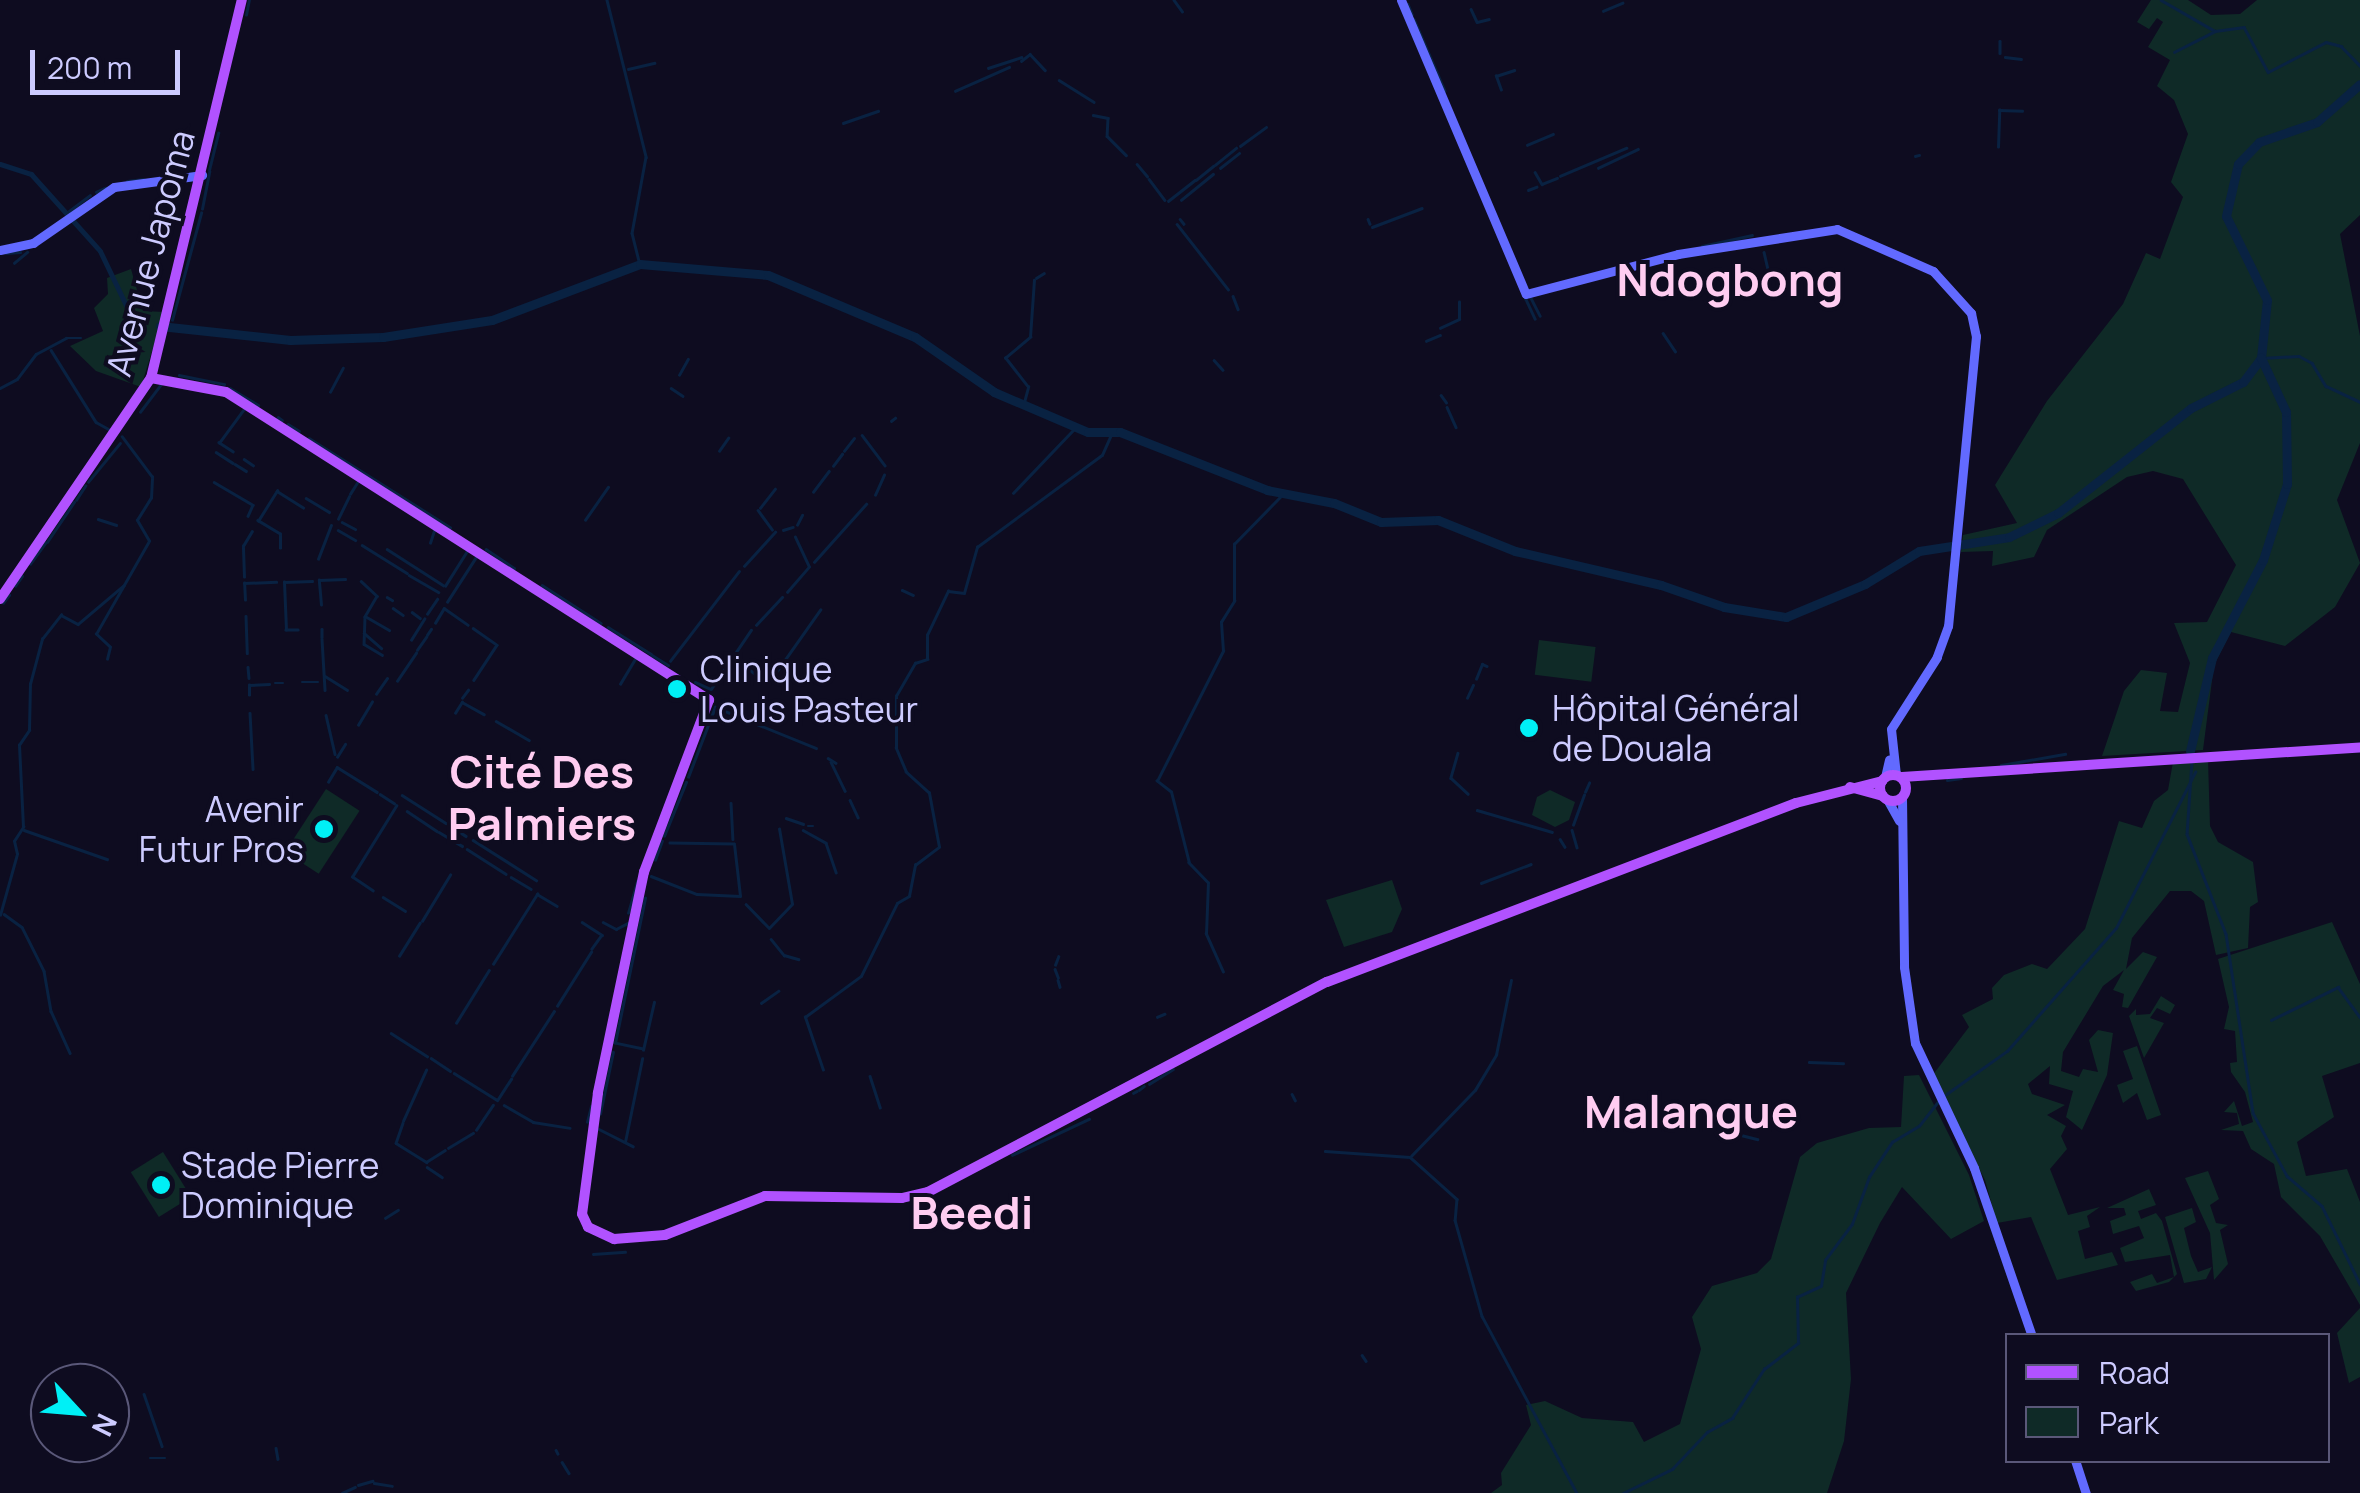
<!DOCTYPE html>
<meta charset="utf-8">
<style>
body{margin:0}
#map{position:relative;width:2360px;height:1493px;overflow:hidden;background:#0e0c20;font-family:Manrope,sans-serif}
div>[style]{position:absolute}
.green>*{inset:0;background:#0f2a27;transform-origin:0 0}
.stream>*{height:2.5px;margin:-1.25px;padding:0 1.25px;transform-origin:1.25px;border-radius:1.25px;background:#092242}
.canal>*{height:5px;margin:-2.5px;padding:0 2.5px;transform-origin:2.5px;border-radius:2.5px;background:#092242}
.river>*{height:9px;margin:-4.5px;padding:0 4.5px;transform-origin:4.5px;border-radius:4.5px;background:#092242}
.secondary>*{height:9px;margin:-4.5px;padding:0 4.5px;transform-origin:4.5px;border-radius:4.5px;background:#626aff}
.primary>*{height:10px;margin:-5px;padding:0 5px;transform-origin:5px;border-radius:5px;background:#b152ff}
.primary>.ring{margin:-5px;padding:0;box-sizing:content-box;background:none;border:10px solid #b152ff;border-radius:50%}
.dots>*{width:28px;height:28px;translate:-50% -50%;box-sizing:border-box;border:5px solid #0e0c20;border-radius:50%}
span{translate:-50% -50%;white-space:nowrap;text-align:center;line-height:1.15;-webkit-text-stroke:8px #0e0c20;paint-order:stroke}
.street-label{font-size:35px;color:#cdcbff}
.poi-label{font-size:35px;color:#cdcbff}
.left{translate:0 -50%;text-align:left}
.right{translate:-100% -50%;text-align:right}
.district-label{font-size:45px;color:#ffcdf1;font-weight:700}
.legend{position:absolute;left:2005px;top:1333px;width:325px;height:130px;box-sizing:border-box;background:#0e0c20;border:2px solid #5a5879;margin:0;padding:12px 18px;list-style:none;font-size:30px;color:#cdcbff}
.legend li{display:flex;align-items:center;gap:20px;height:50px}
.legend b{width:50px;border:2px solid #5a5879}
.north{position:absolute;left:30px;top:1363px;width:100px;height:100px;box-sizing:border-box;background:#0e0c20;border:2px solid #5a5879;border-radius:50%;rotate:116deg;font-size:28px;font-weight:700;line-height:40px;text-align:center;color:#cdcbff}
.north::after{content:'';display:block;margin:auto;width:35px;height:45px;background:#00f0f6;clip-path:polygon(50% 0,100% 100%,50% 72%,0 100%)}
.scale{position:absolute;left:30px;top:50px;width:150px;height:45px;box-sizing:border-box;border:5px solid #cdcbff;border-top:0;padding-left:12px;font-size:30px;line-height:35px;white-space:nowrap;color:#cdcbff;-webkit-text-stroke:8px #0e0c20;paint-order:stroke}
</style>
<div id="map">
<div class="green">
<div style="clip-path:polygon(2151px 0,2188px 0,2211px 15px,2240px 14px,2257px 0,2360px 0,2360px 215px,2340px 234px,2360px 336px,2360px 443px,2337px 500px,2360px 563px,2335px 607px,2285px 646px,2231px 632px,2214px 665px,2203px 750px,2102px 756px,2124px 691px,2141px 670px,2167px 673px,2160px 711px,2178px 712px,2190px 663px,2174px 623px,2207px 622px,2236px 565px,2183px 479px,2153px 471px,2127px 477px,2047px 530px,2034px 557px,1992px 566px,1993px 551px,1961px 552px,1963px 535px,2017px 523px,1995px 485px,2047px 401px,2123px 304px,2146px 253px,2160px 259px,2183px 197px,2171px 182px,2188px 134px,2174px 100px,2157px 86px,2170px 60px,2148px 47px,2163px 22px,2157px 18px,2149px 29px,2137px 22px)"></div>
<div style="clip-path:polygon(131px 269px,143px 311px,164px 312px,141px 387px,96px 371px,70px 346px,103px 331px,94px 308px,108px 294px,107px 278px)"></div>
<div style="left:1539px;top:640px;width:57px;height:35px;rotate:7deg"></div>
<div style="clip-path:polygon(2208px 759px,2210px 826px,2218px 842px,2253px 862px,2258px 902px,2250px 907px,2248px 948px,2216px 955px,2204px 901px,2191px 891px,2170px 891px,2132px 938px,2126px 969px,2143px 952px,2157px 957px,2128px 1008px,2122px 1007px,2124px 994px,2113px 990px,2124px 970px,2103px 986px,2063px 1052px,2061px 1071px,2079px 1077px,2083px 1069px,2098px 1072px,2089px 1040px,2098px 1030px,2113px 1033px,2107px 1075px,2082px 1130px,2066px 1117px,2073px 1091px,2049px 1084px,2050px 1066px,2028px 1084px,2032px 1094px,2065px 1105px,2047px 1115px,2066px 1126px,2061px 1136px,2067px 1149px,2050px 1169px,2068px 1215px,2100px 1207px,2087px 1216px,2090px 1227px,2078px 1231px,2085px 1259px,2112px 1252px,2118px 1265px,2057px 1280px,2031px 1217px,1997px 1223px,1985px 1180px,1932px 1076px,1969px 1027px,1962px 1015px,1993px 999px,1992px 988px,2004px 975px,2032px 964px,2047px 969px,2085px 929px,2119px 821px,2142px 828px,2154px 801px,2168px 790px,2173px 762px)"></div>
<div style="left:326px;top:789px;width:40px;height:75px;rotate:33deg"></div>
<div style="clip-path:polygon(1550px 790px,1575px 802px,1569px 820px,1555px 827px,1532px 815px,1537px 797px)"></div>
<div style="clip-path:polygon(1392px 880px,1402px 909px,1392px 932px,1344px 947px,1326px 900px)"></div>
<div style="clip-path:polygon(2332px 922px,2360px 984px,2360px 1063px,2322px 1076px,2334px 1117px,2297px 1142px,2306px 1176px,2347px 1169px,2360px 1202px,2360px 1305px,2320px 1236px,2281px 1197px,2274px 1164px,2251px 1149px,2243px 1131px,2221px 1130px,2239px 1124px,2237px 1113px,2224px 1112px,2234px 1101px,2242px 1126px,2253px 1122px,2245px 1092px,2231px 1072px,2230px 1063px,2237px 1062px,2235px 1031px,2224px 1029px,2229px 1007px,2218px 959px)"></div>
<div style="clip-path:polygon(2161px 996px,2175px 1005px,2170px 1014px,2157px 1008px,2150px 1018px,2164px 1023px,2144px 1058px,2129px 1016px,2136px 1009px,2136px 1015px,2150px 1014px)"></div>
<div style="clip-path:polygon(2137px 1046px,2161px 1115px,2147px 1120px,2137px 1093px,2123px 1103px,2117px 1085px,2133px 1079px,2123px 1051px)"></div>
<div style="clip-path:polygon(1919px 1075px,1969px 1175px,1984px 1221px,1951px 1239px,1902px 1187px,1880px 1223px,1846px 1293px,1851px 1379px,1844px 1441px,1827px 1493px,1491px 1493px,1502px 1485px,1501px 1473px,1531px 1425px,1526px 1405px,1545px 1401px,1582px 1418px,1633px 1422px,1644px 1442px,1680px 1424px,1701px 1349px,1692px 1317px,1712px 1286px,1757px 1273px,1771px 1259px,1800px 1157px,1817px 1143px,1869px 1128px,1901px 1127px,1904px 1076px)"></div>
<div style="left:163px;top:1152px;width:53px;height:38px;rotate:58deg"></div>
<div style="clip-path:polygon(2208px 1171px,2219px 1199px,2210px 1205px,2216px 1223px,2228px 1225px,2220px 1230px,2228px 1264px,2214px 1280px,2210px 1233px,2185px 1178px)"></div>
<div style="clip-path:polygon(2149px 1189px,2156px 1205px,2138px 1211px,2141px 1219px,2156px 1213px,2162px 1221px,2177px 1274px,2169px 1282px,2136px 1291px,2130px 1282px,2152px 1274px,2157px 1283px,2174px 1277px,2170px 1255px,2125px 1262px,2120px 1248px,2144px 1238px,2139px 1226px,2113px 1234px,2110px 1221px,2126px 1215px,2124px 1208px,2107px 1208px)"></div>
<div style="clip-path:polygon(2192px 1208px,2196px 1222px,2184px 1228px,2191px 1256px,2198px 1272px,2212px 1267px,2206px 1279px,2184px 1283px,2165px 1217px)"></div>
<div style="clip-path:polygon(2360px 1308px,2360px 1377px,2349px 1383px,2337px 1333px)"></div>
</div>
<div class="stream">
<div style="left:607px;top:0;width:162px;rotate:76deg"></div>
<div style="left:646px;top:157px;width:77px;rotate:100.4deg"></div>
<div style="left:632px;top:233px;width:32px;rotate:76deg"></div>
<div style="left:1174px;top:0;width:14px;rotate:54deg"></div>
<div style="left:2161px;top:0;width:62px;rotate:29.9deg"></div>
<div style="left:2215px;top:31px;width:29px;rotate:-8deg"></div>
<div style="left:2244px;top:27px;width:51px;rotate:61.9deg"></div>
<div style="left:2268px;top:72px;width:65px;rotate:-27.3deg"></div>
<div style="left:2326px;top:42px;width:16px;rotate:15deg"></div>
<div style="left:2341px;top:46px;width:28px;rotate:46deg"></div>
<div style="left:1408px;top:4px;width:11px;rotate:68deg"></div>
<div style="left:1471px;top:9px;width:14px;rotate:65deg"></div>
<div style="left:1477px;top:22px;width:12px;rotate:-14deg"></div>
<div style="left:1603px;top:11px;width:21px;rotate:-23deg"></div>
<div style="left:246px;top:15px;width:15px;rotate:-79deg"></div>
<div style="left:1414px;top:19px;width:78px;rotate:66.7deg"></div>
<div style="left:2000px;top:41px;width:12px;rotate:90deg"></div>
<div style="left:2174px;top:52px;width:46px;rotate:-27.1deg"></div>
<div style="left:2005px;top:57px;width:16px;rotate:7deg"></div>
<div style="left:1021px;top:61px;width:11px;rotate:-38deg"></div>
<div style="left:1030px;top:54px;width:22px;rotate:47deg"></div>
<div style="left:988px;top:68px;width:35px;rotate:-18deg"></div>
<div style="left:628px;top:69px;width:27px;rotate:-13deg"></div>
<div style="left:1059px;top:80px;width:41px;rotate:32.2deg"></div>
<div style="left:1501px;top:90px;width:15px;rotate:-110deg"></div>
<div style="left:1496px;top:76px;width:19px;rotate:-18deg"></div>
<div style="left:955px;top:91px;width:59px;rotate:-24deg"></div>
<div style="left:1093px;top:115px;width:15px;rotate:11deg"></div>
<div style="left:1108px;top:118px;width:18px;rotate:93deg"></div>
<div style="left:1107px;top:136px;width:27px;rotate:45deg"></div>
<div style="left:843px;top:123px;width:37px;rotate:-19deg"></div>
<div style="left:1527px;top:145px;width:28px;rotate:-23deg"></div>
<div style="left:1240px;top:146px;width:32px;rotate:-36deg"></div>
<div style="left:1998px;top:147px;width:37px;rotate:-88deg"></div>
<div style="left:1999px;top:110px;width:23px;rotate:2deg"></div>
<div style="left:1915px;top:156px;width:4px;rotate:-14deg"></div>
<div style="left:1137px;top:164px;width:16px;rotate:50deg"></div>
<div style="left:1215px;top:165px;width:27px;rotate:-39deg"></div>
<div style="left:1220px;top:168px;width:24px;rotate:-38deg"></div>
<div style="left:1598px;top:168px;width:44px;rotate:-25.4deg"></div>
<div style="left:209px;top:170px;width:38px;rotate:-76deg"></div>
<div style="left:1535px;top:172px;width:14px;rotate:60deg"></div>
<div style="left:1542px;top:184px;width:16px;rotate:-22deg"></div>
<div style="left:1560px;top:176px;width:72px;rotate:-23deg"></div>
<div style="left:1149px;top:179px;width:26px;rotate:53deg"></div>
<div style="left:1196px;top:180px;width:22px;rotate:-39deg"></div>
<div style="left:127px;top:181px;width:16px;rotate:-7deg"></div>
<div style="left:1528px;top:190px;width:9px;rotate:-21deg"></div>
<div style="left:96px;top:192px;width:10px;rotate:-24deg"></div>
<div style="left:1181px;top:200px;width:41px;rotate:-39.1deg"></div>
<div style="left:1168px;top:201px;width:34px;rotate:-38deg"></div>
<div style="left:202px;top:209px;width:38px;rotate:-79deg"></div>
<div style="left:69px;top:211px;width:26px;rotate:-37deg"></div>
<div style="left:1180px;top:219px;width:6px;rotate:51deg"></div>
<div style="left:1368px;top:219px;width:5px;rotate:68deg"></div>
<div style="left:1177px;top:224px;width:83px;rotate:51.9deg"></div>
<div style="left:1372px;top:227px;width:53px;rotate:-20.8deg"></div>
<div style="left:1702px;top:246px;width:51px;rotate:-12.4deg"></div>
<div style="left:1764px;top:252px;width:18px;rotate:77deg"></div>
<div style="left:6px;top:253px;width:14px;rotate:-4deg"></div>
<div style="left:14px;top:263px;width:17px;rotate:-40deg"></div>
<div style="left:1036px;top:278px;width:9px;rotate:-32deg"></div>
<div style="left:1524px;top:295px;width:26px;rotate:65deg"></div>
<div style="left:1233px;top:296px;width:14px;rotate:69deg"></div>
<div style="left:1530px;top:296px;width:22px;rotate:63deg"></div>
<div style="left:172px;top:320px;width:111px;rotate:-74.8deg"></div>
<div style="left:1440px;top:328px;width:21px;rotate:-25deg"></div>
<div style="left:1459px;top:319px;width:17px;rotate:-90deg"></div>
<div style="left:1663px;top:333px;width:22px;rotate:56deg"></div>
<div style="left:1426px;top:341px;width:15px;rotate:-23deg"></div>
<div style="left:51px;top:350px;width:85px;rotate:58deg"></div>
<div style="left:96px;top:422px;width:18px;rotate:29deg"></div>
<div style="left:2261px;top:358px;width:38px;rotate:-3deg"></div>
<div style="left:2299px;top:356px;width:15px;rotate:28deg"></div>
<div style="left:2312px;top:363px;width:27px;rotate:59deg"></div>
<div style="left:2326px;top:386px;width:38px;rotate:25deg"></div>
<div style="left:1214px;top:360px;width:13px;rotate:48deg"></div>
<div style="left:179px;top:375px;width:46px;rotate:11.3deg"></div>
<div style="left:679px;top:375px;width:18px;rotate:-61deg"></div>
<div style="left:0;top:388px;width:19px;rotate:-28deg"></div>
<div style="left:17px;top:379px;width:31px;rotate:-53deg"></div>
<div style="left:36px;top:354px;width:34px;rotate:-28deg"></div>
<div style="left:66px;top:338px;width:15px"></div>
<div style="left:230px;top:388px;width:33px;rotate:31deg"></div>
<div style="left:671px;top:388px;width:14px;rotate:34deg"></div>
<div style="left:330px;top:392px;width:27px;rotate:-62deg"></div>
<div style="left:1441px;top:395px;width:9px;rotate:54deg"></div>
<div style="left:1023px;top:406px;width:20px;rotate:-75deg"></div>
<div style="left:1028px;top:387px;width:37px;rotate:-128deg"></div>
<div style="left:1005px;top:358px;width:33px;rotate:-40deg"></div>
<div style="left:1030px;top:337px;width:57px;rotate:-86deg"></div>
<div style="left:1447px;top:407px;width:22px;rotate:66deg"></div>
<div style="left:140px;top:412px;width:35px;rotate:-53deg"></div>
<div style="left:278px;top:417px;width:5px;rotate:37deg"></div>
<div style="left:891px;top:421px;width:5px;rotate:-37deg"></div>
<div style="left:288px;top:424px;width:13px;rotate:32deg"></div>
<div style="left:862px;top:435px;width:38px;rotate:53deg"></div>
<div style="left:309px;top:438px;width:167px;rotate:32.3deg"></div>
<div style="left:719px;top:451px;width:16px;rotate:-55deg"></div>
<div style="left:844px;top:451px;width:16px;rotate:-52deg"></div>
<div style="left:216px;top:452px;width:20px;rotate:33deg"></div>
<div style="left:233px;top:452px;width:17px;rotate:-147deg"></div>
<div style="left:219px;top:443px;width:42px;rotate:-53.7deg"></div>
<div style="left:244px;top:459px;width:11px;rotate:34deg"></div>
<div style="left:235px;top:464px;width:13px;rotate:32deg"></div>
<div style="left:833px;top:466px;width:15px;rotate:-53deg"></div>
<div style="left:88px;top:482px;width:50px;rotate:-50.6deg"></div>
<div style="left:214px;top:482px;width:45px;rotate:30.5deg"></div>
<div style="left:253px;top:505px;width:12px;rotate:114deg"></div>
<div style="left:813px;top:492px;width:26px;rotate:-53deg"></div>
<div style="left:1013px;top:493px;width:93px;rotate:-46.3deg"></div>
<div style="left:350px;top:494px;width:13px;rotate:-58deg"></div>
<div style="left:875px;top:495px;width:22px;rotate:-66deg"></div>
<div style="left:306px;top:498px;width:27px;rotate:31deg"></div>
<div style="left:76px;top:500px;width:17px;rotate:-57deg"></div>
<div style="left:760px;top:508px;width:24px;rotate:-52deg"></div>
<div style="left:758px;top:510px;width:24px;rotate:54deg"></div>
<div style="left:98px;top:519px;width:19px;rotate:18deg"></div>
<div style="left:338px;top:519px;width:25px;rotate:-64deg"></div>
<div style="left:585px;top:520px;width:40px;rotate:-55.1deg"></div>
<div style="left:342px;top:522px;width:15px;rotate:28deg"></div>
<div style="left:797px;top:525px;width:11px;rotate:-63deg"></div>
<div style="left:338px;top:530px;width:20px;rotate:30deg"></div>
<div style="left:783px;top:530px;width:10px;rotate:-17deg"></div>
<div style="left:47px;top:542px;width:48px;rotate:-56deg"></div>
<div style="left:430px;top:543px;width:13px;rotate:-72deg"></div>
<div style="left:362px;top:545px;width:53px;rotate:31.9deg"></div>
<div style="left:280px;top:548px;width:14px;rotate:-90deg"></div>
<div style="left:280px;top:534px;width:26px;rotate:-149deg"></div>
<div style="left:258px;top:521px;width:36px;rotate:-58deg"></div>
<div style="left:277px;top:491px;width:31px;rotate:32deg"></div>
<div style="left:387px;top:549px;width:67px;rotate:32.7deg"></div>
<div style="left:486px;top:549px;width:34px;rotate:34deg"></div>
<div style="left:318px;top:559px;width:36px;rotate:-69deg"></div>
<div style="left:814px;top:562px;width:78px;rotate:-48.1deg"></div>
<div style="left:30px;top:564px;width:26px;rotate:-54deg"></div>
<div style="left:744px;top:566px;width:46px;rotate:-47.6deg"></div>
<div style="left:409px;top:575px;width:34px;rotate:30deg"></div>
<div style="left:244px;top:577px;width:31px;rotate:-92deg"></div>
<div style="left:243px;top:546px;width:17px;rotate:-59deg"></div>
<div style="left:361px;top:581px;width:22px;rotate:43deg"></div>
<div style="left:377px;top:596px;width:24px;rotate:120deg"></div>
<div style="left:365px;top:617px;width:27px;rotate:92deg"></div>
<div style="left:364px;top:644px;width:21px;rotate:31deg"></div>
<div style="left:542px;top:585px;width:70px;rotate:32.8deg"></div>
<div style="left:15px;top:586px;width:12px;rotate:-55deg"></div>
<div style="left:445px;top:586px;width:41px;rotate:-57.8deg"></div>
<div style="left:902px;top:590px;width:12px;rotate:24deg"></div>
<div style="left:787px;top:592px;width:33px;rotate:-49deg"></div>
<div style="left:809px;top:567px;width:33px;rotate:-115deg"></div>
<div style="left:387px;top:597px;width:6px;rotate:31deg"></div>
<div style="left:245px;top:600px;width:17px;rotate:-93deg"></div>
<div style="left:244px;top:583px;width:32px;rotate:-2deg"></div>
<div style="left:447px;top:602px;width:54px;rotate:-57.2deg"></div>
<div style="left:3px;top:603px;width:10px;rotate:-53deg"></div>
<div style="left:321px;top:605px;width:25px;rotate:-95deg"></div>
<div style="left:319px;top:580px;width:26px;rotate:-2deg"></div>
<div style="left:393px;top:608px;width:12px;rotate:35deg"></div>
<div style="left:412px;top:612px;width:10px;rotate:37deg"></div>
<div style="left:427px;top:614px;width:18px;rotate:-56deg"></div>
<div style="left:246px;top:616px;width:37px;rotate:88deg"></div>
<div style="left:365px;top:616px;width:28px;rotate:30deg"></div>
<div style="left:435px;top:623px;width:17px;rotate:-59deg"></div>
<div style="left:444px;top:608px;width:29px;rotate:35deg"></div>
<div style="left:756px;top:625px;width:38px;rotate:-47deg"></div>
<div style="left:608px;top:627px;width:51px;rotate:32.1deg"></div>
<div style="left:473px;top:628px;width:29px;rotate:35deg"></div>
<div style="left:497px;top:645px;width:42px;rotate:123.3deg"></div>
<div style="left:322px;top:629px;width:8px;rotate:90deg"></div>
<div style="left:298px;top:630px;width:12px;rotate:180deg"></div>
<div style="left:286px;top:630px;width:48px;rotate:-92.4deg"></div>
<div style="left:284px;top:582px;width:28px;rotate:-2deg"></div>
<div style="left:364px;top:633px;width:23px;rotate:41deg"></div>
<div style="left:427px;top:635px;width:7px;rotate:-56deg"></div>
<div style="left:322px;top:639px;width:51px;rotate:86.6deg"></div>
<div style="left:411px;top:640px;width:25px;rotate:-58deg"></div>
<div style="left:417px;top:650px;width:16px;rotate:-55deg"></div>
<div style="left:652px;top:655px;width:19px;rotate:32deg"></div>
<div style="left:107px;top:659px;width:12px;rotate:-76deg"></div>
<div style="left:110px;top:647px;width:19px;rotate:-137deg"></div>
<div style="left:96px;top:634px;width:107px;rotate:-60.3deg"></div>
<div style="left:149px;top:541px;width:24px;rotate:-120deg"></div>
<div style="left:137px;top:520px;width:26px;rotate:-58deg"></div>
<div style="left:151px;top:498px;width:21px;rotate:-87deg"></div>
<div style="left:152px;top:477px;width:50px;rotate:-126.9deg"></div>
<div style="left:670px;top:661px;width:113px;rotate:-52.5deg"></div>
<div style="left:739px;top:661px;width:35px;rotate:39deg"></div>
<div style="left:766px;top:683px;width:14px;rotate:-45deg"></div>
<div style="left:248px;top:667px;width:11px;rotate:85deg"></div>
<div style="left:777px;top:671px;width:75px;rotate:-54.8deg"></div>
<div style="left:325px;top:676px;width:26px;rotate:32deg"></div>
<div style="left:1476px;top:679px;width:16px;rotate:-68deg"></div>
<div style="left:1482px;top:664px;width:5px;rotate:22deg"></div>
<div style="left:397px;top:681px;width:34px;rotate:-56deg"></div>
<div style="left:302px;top:682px;width:16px"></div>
<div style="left:695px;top:682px;width:17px;rotate:24deg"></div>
<div style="left:711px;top:689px;width:71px;rotate:-55.9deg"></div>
<div style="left:275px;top:683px;width:8px"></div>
<div style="left:620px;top:684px;width:29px;rotate:-59deg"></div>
<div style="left:376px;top:694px;width:19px;rotate:-55deg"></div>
<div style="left:249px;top:695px;width:10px;rotate:-90deg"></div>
<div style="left:249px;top:685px;width:20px;rotate:-3deg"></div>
<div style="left:462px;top:698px;width:10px;rotate:-53deg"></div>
<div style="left:1467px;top:698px;width:14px;rotate:-65deg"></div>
<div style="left:250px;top:713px;width:56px;rotate:86.9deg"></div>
<div style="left:455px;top:713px;width:13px;rotate:-58deg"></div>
<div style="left:462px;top:702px;width:25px;rotate:29deg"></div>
<div style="left:326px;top:715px;width:40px;rotate:77deg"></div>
<div style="left:496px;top:721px;width:38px;rotate:30deg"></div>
<div style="left:358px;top:725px;width:27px;rotate:-59deg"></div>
<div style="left:1458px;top:753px;width:26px;rotate:106deg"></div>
<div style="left:1451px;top:778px;width:23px;rotate:43deg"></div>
<div style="left:337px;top:757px;width:15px;rotate:-58deg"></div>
<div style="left:828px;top:758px;width:9px;rotate:32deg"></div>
<div style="left:2192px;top:761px;width:73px;rotate:93.9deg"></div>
<div style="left:2187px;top:834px;width:107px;rotate:68.7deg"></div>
<div style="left:2226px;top:934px;width:181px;rotate:81.4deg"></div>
<div style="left:2253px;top:1113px;width:72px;rotate:61.6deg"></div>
<div style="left:2287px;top:1176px;width:46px;rotate:40.6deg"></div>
<div style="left:2322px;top:1206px;width:87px;rotate:64deg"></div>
<div style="left:831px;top:762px;width:32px;rotate:64deg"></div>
<div style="left:2001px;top:765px;width:65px;rotate:-9.8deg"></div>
<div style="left:688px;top:777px;width:75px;rotate:-68.9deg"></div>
<div style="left:715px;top:707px;width:109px;rotate:22.1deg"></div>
<div style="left:1947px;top:780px;width:14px;rotate:-8deg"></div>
<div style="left:328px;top:782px;width:17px;rotate:-59deg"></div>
<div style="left:337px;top:767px;width:47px;rotate:32deg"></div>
<div style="left:1585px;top:792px;width:10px;rotate:-66deg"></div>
<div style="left:380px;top:794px;width:17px;rotate:33deg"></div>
<div style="left:402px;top:795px;width:52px;rotate:32.5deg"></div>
<div style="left:850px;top:800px;width:19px;rotate:65deg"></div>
<div style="left:731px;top:803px;width:36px;rotate:87deg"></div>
<div style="left:1477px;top:810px;width:78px;rotate:16.3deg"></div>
<div style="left:407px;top:811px;width:36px;rotate:34deg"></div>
<div style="left:786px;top:818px;width:18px;rotate:19deg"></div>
<div style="left:449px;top:825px;width:20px;rotate:33deg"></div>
<div style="left:1573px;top:825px;width:32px;rotate:-70deg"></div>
<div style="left:808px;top:826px;width:5px"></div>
<div style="left:24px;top:830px;width:88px;rotate:19.3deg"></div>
<div style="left:803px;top:830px;width:26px;rotate:29deg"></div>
<div style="left:826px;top:843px;width:31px;rotate:71deg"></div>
<div style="left:1572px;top:830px;width:18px;rotate:74deg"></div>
<div style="left:439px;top:832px;width:27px;rotate:31deg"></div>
<div style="left:664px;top:836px;width:58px;rotate:-67.8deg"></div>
<div style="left:1560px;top:839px;width:9px;rotate:58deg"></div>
<div style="left:473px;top:840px;width:75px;rotate:32.4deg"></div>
<div style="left:467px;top:849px;width:46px;rotate:32.7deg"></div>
<div style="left:655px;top:860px;width:20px;rotate:-70deg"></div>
<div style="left:651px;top:876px;width:49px;rotate:21.4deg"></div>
<div style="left:697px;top:894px;width:43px;rotate:2.7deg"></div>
<div style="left:740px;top:896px;width:52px;rotate:-96.6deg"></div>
<div style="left:734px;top:844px;width:64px;rotate:-179.1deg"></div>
<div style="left:511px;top:877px;width:23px;rotate:31deg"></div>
<div style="left:1481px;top:883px;width:53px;rotate:-20.8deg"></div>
<div style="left:373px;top:891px;width:25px;rotate:-146deg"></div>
<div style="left:352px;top:877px;width:84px;rotate:-58.2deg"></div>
<div style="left:383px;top:897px;width:26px;rotate:32deg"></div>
<div style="left:746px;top:904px;width:33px;rotate:46deg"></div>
<div style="left:769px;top:928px;width:33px;rotate:-46deg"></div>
<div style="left:792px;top:904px;width:76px;rotate:-99.8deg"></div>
<div style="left:628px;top:913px;width:33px;rotate:-74deg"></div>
<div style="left:4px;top:914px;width:22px;rotate:36deg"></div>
<div style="left:22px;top:927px;width:49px;rotate:63.4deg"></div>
<div style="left:44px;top:971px;width:41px;rotate:80.1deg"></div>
<div style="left:51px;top:1011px;width:46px;rotate:65.7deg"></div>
<div style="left:0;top:915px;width:63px;rotate:-74.4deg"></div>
<div style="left:17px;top:854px;width:13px;rotate:-103deg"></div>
<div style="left:14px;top:841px;width:17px;rotate:-57deg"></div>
<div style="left:23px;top:827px;width:82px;rotate:-92.8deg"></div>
<div style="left:19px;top:745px;width:18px;rotate:-56deg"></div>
<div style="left:29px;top:730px;width:46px;rotate:-88.8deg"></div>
<div style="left:30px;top:684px;width:47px;rotate:-75.1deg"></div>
<div style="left:42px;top:639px;width:31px;rotate:-52deg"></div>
<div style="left:61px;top:615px;width:19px;rotate:28deg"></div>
<div style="left:78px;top:624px;width:60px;rotate:-40.3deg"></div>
<div style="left:422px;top:921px;width:54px;rotate:-58.7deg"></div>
<div style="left:582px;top:922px;width:24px;rotate:33deg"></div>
<div style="left:602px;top:935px;width:17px;rotate:126deg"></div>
<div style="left:603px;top:922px;width:15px;rotate:28deg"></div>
<div style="left:616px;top:929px;width:13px;rotate:-27deg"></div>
<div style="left:771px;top:939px;width:21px;rotate:51deg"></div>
<div style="left:784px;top:955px;width:15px;rotate:16deg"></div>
<div style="left:399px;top:956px;width:39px;rotate:-58deg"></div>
<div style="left:493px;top:964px;width:83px;rotate:-57.8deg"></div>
<div style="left:537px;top:894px;width:23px;rotate:31deg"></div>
<div style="left:1055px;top:965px;width:9px;rotate:-69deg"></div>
<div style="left:1055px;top:969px;width:9px;rotate:69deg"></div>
<div style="left:1223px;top:972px;width:42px;rotate:-114.1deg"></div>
<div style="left:1206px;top:934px;width:51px;rotate:-87.8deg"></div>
<div style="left:1208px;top:883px;width:28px;rotate:-134deg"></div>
<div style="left:1189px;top:863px;width:73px;rotate:-104.2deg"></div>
<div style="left:1171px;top:792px;width:18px;rotate:-142deg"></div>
<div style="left:1157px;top:781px;width:146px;rotate:-63.1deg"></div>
<div style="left:1223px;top:651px;width:29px;rotate:-94deg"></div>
<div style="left:1221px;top:622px;width:25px;rotate:-58deg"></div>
<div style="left:1234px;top:601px;width:57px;rotate:-90deg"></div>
<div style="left:1234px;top:544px;width:70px;rotate:-45.6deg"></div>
<div style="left:1058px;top:980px;width:7px;rotate:74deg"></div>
<div style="left:761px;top:1003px;width:21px;rotate:-35deg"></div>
<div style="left:557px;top:1006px;width:64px;rotate:-57.8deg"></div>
<div style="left:1157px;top:1017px;width:8px;rotate:-23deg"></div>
<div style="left:2271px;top:1020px;width:75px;rotate:-26.2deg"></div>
<div style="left:2338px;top:987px;width:37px;rotate:54deg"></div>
<div style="left:456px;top:1023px;width:62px;rotate:-58.1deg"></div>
<div style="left:391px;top:1033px;width:43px;rotate:32.6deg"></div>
<div style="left:643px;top:1049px;width:29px;rotate:-168deg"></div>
<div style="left:615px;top:1043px;width:148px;rotate:-78.3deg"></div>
<div style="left:643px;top:1050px;width:49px;rotate:-77.1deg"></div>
<div style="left:431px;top:1058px;width:23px;rotate:34deg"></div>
<div style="left:1809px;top:1062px;width:34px;rotate:2deg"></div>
<div style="left:823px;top:1070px;width:56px;rotate:-108.8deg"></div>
<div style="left:805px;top:1017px;width:69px;rotate:-36.2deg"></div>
<div style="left:861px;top:976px;width:81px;rotate:-63.7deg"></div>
<div style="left:897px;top:903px;width:14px;rotate:-30deg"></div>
<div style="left:909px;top:896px;width:32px;rotate:-79deg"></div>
<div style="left:915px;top:865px;width:30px;rotate:-37deg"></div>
<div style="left:939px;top:847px;width:55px;rotate:-100.5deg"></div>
<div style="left:929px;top:793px;width:31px;rotate:-138deg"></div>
<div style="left:906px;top:772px;width:26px;rotate:-113deg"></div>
<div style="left:896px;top:748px;width:52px;rotate:-90deg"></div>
<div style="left:896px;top:696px;width:38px;rotate:-60deg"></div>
<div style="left:915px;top:663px;width:13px;rotate:-18deg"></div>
<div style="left:927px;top:659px;width:24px;rotate:-90deg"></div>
<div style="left:927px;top:635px;width:49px;rotate:-64.5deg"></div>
<div style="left:948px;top:591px;width:16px;rotate:7deg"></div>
<div style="left:964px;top:593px;width:48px;rotate:-74.2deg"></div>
<div style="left:977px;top:547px;width:155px;rotate:-36.4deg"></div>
<div style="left:1102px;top:455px;width:27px;rotate:-66deg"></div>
<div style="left:454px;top:1073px;width:51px;rotate:32.1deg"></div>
<div style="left:512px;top:1076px;width:77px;rotate:-57.1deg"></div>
<div style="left:870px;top:1076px;width:33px;rotate:72deg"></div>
<div style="left:1149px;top:1084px;width:28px;rotate:-32deg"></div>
<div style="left:1139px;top:1090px;width:6px;rotate:-39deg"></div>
<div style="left:1133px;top:1093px;width:4px;rotate:-27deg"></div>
<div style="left:1292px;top:1094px;width:7px;rotate:63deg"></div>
<div style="left:1945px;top:1095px;width:76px;rotate:-35.4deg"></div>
<div style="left:2007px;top:1051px;width:164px;rotate:-48.5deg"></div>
<div style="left:2116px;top:928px;width:175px;rotate:-63.1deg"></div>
<div style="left:498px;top:1099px;width:24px;rotate:-57deg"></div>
<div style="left:504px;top:1105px;width:34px;rotate:30deg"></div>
<div style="left:533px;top:1122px;width:37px;rotate:9deg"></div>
<div style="left:600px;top:1114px;width:63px;rotate:-78.2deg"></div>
<div style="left:403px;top:1121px;width:56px;rotate:-65.7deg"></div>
<div style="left:587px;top:1122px;width:16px;rotate:-76deg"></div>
<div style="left:403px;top:1123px;width:21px;rotate:109deg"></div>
<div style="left:396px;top:1143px;width:36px;rotate:32deg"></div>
<div style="left:426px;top:1162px;width:22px;rotate:-32deg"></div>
<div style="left:599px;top:1129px;width:38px;rotate:27deg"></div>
<div style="left:476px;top:1130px;width:30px;rotate:-56deg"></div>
<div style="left:1737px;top:1134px;width:21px;rotate:14deg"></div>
<div style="left:625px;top:1142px;width:85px;rotate:-78.4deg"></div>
<div style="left:448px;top:1148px;width:29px;rotate:-31deg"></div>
<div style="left:1325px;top:1151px;width:85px;rotate:4deg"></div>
<div style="left:1410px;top:1157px;width:63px;rotate:41.8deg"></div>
<div style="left:1457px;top:1199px;width:21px;rotate:95deg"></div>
<div style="left:1455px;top:1220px;width:100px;rotate:74.3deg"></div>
<div style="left:1482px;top:1316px;width:201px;rotate:61.8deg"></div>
<div style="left:1012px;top:1155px;width:85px;rotate:-25.1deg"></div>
<div style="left:1411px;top:1156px;width:92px;rotate:-45.9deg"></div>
<div style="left:1475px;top:1090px;width:41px;rotate:-59deg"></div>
<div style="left:1496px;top:1055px;width:76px;rotate:-78.7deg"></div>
<div style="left:427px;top:1167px;width:18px;rotate:34deg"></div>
<div style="left:385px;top:1218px;width:15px;rotate:-32deg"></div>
<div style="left:593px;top:1254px;width:32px;rotate:-4deg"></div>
<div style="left:1362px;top:1355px;width:7px;rotate:56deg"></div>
<div style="left:144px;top:1394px;width:55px;rotate:70.9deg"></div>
<div style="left:276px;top:1448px;width:11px;rotate:80deg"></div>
<div style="left:556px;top:1450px;width:4px;rotate:63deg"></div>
<div style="left:150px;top:1458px;width:15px"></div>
<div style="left:562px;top:1462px;width:13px;rotate:58deg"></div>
<div style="left:374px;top:1483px;width:18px;rotate:9deg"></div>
<div style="left:358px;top:1485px;width:15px;rotate:-16deg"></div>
<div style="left:342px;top:1493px;width:14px;rotate:-25deg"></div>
<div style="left:1623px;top:1493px;width:55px;rotate:-26.1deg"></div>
<div style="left:1672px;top:1469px;width:51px;rotate:-46.6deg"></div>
<div style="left:1707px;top:1432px;width:29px;rotate:-29deg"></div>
<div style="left:1732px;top:1418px;width:59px;rotate:-56.9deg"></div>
<div style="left:1764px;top:1369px;width:43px;rotate:-37.4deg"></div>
<div style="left:1798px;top:1343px;width:46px;rotate:-91.2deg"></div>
<div style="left:1797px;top:1297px;width:26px;rotate:-25deg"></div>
<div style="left:1821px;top:1286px;width:26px;rotate:-81deg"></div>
<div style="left:1825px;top:1260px;width:45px;rotate:-53.1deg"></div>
<div style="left:1852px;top:1224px;width:50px;rotate:-70.1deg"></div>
<div style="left:1869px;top:1177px;width:42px;rotate:-56.7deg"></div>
<div style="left:1892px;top:1142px;width:31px;rotate:-31deg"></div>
<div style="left:1919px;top:1126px;width:33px;rotate:-52deg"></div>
</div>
<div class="canal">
<div style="left:0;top:164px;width:33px;rotate:18deg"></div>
<div style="left:31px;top:174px;width:103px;rotate:48.1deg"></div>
<div style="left:100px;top:251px;width:79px;rotate:64.4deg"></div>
</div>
<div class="river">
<div style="left:160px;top:326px;width:131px;rotate:6.1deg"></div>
<div style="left:290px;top:340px;width:93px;rotate:-1.8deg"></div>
<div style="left:383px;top:337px;width:110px;rotate:-8.9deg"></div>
<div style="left:492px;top:320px;width:158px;rotate:-20.7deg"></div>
<div style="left:640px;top:264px;width:128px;rotate:4.9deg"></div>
<div style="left:768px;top:275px;width:160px;rotate:22.9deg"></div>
<div style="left:915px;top:337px;width:96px;rotate:34.8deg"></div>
<div style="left:994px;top:392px;width:102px;rotate:23.1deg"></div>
<div style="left:1088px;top:432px;width:32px"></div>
<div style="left:1120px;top:432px;width:158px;rotate:21.5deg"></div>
<div style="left:1267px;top:490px;width:68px;rotate:11deg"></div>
<div style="left:1334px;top:503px;width:51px;rotate:22deg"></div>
<div style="left:1381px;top:522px;width:57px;rotate:-2deg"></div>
<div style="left:1438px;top:520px;width:83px;rotate:21.9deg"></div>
<div style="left:1515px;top:551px;width:150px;rotate:13.1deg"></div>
<div style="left:1661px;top:585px;width:67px;rotate:19.2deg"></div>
<div style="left:1724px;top:607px;width:63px;rotate:9.2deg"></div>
<div style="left:1786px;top:617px;width:86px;rotate:-22.7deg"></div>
<div style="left:1865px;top:584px;width:63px;rotate:-31.4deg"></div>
<div style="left:1919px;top:551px;width:91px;rotate:-8.8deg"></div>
<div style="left:2009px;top:537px;width:55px;rotate:-26.1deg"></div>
<div style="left:2058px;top:513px;width:169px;rotate:-38.3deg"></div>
<div style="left:2191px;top:408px;width:58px;rotate:-26.6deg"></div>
<div style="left:2243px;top:382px;width:30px;rotate:-53deg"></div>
<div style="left:2261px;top:358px;width:58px;rotate:-84.1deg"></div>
<div style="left:2267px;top:300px;width:93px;rotate:-116deg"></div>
<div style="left:2226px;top:216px;width:53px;rotate:-77deg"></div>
<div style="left:2238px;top:164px;width:30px;rotate:-46deg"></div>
<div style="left:2259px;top:142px;width:61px;rotate:-19deg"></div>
<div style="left:2317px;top:122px;width:57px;rotate:-41.5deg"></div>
<div style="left:2190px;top:751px;width:96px;rotate:-76.7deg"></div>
<div style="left:2212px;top:658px;width:110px;rotate:-62.5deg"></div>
<div style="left:2263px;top:560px;width:80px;rotate:-72.5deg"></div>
<div style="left:2287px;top:484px;width:72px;rotate:-90.8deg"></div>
<div style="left:2286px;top:412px;width:60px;rotate:-114.8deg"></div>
</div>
<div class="secondary">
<div style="left:1401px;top:0;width:319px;rotate:67deg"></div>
<div style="left:1526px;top:294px;width:157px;rotate:-14.7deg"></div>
<div style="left:1678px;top:254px;width:161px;rotate:-8.9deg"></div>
<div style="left:1837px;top:229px;width:105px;rotate:23.6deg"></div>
<div style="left:1933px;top:271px;width:57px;rotate:47.9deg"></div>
<div style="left:1971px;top:313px;width:24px;rotate:78deg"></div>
<div style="left:1976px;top:336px;width:291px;rotate:95.5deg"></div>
<div style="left:1948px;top:626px;width:33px;rotate:110deg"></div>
<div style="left:1937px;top:657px;width:85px;rotate:122.6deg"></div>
<div style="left:1891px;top:729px;width:46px;rotate:83.8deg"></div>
<div style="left:0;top:250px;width:34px;rotate:-12deg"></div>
<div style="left:33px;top:243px;width:98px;rotate:-34.7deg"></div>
<div style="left:114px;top:187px;width:89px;rotate:-7.8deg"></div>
<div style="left:1885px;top:777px;width:18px;rotate:-77deg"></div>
<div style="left:1902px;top:797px;width:170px;rotate:89.3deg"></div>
<div style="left:1904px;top:967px;width:77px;rotate:81.8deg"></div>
<div style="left:1915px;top:1043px;width:138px;rotate:64.7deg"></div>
<div style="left:1974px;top:1168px;width:178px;rotate:71deg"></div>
<div style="left:1887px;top:799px;width:25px;rotate:61deg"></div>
<div style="left:2075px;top:1460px;width:35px;rotate:72deg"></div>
</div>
<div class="primary">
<div style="left:151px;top:378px;width:76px;rotate:10.6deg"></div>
<div style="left:226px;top:392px;width:573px;rotate:32.52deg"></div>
<div style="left:709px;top:700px;width:184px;rotate:110.7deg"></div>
<div style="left:644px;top:872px;width:226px;rotate:101.8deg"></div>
<div style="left:598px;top:1093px;width:122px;rotate:97.5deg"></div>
<div style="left:582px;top:1214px;width:14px;rotate:65deg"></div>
<div style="left:588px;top:1227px;width:29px;rotate:25deg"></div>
<div style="left:614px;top:1239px;width:51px;rotate:-4.5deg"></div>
<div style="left:665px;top:1235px;width:107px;rotate:-21.3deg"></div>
<div style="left:765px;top:1196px;width:137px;rotate:0.8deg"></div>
<div style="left:902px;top:1198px;width:27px;rotate:-13deg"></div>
<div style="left:928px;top:1192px;width:451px;rotate:-27.8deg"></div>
<div style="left:1327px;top:982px;width:502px;rotate:-20.89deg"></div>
<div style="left:1796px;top:803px;width:89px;rotate:-14.3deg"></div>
<div style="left:0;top:599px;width:268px;rotate:-55.7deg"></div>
<div style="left:151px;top:378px;width:389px;rotate:-76.5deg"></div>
<div class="ring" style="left:1880px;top:775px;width:16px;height:16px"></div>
<div style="left:1902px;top:777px;width:459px;rotate:-3.7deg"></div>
<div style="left:1850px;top:787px;width:34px;rotate:15deg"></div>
</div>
<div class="dots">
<div style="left:677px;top:689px;background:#00f0f6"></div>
<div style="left:1529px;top:728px;background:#00f0f6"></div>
<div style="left:324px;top:829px;background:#00f0f6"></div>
<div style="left:161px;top:1185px;background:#00f0f6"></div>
</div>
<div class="street-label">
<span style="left:150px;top:253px;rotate:-75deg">Avenue Japoma</span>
</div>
<div class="poi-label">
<span class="left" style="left:700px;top:689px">Clinique<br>Louis Pasteur</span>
<span class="left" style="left:1552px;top:728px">Hôpital Général<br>de Douala</span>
<span class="right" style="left:304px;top:829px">Avenir<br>Futur Pros</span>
<span class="left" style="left:181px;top:1185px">Stade Pierre<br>Dominique</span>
</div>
<div class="district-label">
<span style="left:1730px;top:280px">Ndogbong</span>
<span style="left:542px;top:798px">Cité Des<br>Palmiers</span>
<span style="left:1691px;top:1112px">Malangue</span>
<span style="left:972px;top:1213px">Beedi</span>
</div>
<ul class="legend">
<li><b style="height:12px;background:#b152ff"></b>Road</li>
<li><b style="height:28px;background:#0f2a27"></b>Park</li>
</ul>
<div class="north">N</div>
<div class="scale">200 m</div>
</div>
